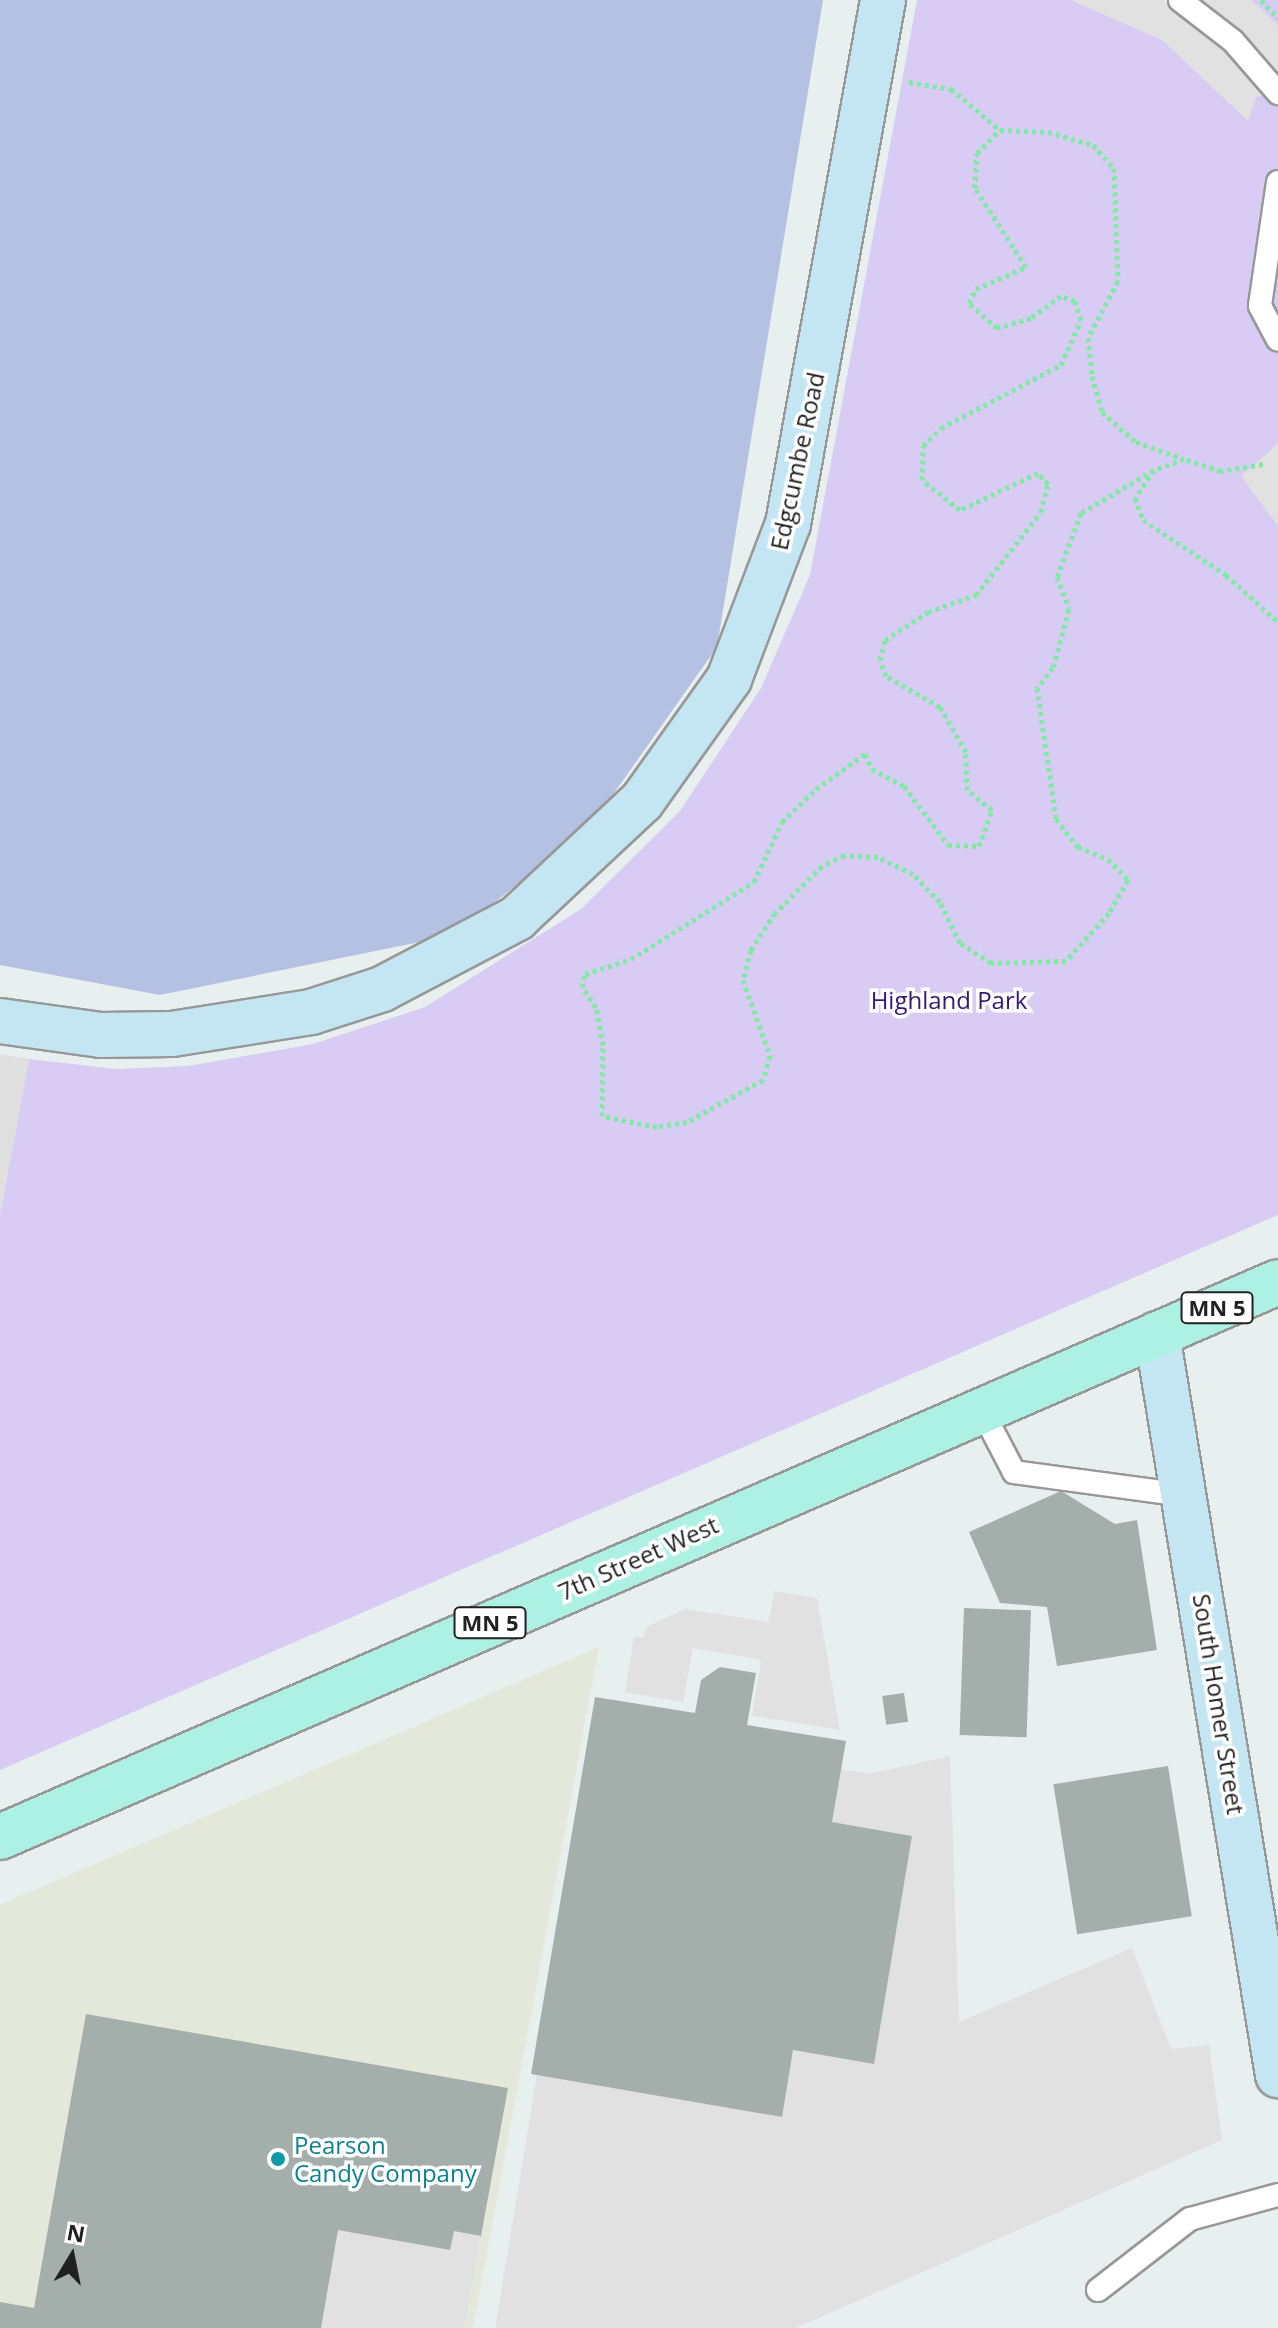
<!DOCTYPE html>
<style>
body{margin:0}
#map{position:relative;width:1278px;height:2328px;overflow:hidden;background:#e8f0ef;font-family:"Open Sans",sans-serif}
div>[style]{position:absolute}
.residential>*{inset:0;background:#dedfde}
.industrial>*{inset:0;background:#e3e8db}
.grass>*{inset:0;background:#b5c1e3}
.park>*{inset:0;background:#d8ccf4}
.parking>*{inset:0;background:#e1e1e1}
.building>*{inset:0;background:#a4aeab;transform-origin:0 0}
.path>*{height:5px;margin-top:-2.5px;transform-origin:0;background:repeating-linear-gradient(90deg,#7feaa2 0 4px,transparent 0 8px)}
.roads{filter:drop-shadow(2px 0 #989898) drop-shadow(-2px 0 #989898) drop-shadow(0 2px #989898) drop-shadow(0 -2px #989898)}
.lane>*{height:22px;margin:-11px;padding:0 11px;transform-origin:11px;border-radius:11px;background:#fff}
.secondary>*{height:44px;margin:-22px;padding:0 22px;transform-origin:22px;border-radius:22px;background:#c4e6f3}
.primary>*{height:44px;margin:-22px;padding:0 22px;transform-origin:22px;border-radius:22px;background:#acf1e3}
.dots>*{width:22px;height:22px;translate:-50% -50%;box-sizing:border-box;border:4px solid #fff;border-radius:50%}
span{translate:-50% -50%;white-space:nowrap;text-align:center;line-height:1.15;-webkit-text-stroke:7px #fff;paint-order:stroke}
.shield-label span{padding:2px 6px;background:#fff;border:2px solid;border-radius:6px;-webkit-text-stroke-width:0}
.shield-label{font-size:22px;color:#212121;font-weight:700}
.street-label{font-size:24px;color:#212121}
.park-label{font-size:24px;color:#351974}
.culture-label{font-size:24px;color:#0d838f}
.left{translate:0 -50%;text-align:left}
.north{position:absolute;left:32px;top:2216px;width:80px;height:80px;-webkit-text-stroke:6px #fff;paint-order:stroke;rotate:10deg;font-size:22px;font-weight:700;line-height:32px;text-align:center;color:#212121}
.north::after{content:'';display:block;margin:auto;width:28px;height:36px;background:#212121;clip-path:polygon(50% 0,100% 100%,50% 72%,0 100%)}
</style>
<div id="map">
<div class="residential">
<div style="clip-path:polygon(0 1054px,29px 1059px,0 1216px)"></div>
</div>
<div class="industrial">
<div style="clip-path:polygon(599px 1647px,473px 2328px,0 2328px,0 1905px)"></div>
</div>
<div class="grass">
<div style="clip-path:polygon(0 0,823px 0,717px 647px,593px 823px,454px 935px,160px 995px,0 965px)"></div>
</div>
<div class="park">
<div style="clip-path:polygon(917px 0,1278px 0,1278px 1215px,0 1770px,0 1216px,29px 1059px,116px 1069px,188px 1066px,313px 1044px,425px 1007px,581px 909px,680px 811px,761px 688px,810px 575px)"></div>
</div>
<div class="parking">
<div style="clip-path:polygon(1070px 0,1251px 0,1278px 25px,1278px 92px,1256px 97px,1248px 121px,1162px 40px)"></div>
<div style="clip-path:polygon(1278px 444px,1278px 526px,1241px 476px)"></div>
<div style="clip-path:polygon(775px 1591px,817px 1598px,840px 1730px,752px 1716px,761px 1660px,693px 1648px,683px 1702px,625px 1692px,634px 1637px,643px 1638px,646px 1627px,685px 1609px,768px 1622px)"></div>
<div style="clip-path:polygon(950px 1756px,959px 2022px,1132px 1948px,1171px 2049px,1209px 2045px,1222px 2140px,796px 2328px,495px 2328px,537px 2075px,781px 2117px,793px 2050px,874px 2063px,912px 1836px,832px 1822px,841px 1769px,869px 1774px)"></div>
<div style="clip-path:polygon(338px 2230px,450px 2250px,454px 2231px,481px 2236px,464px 2328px,321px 2328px)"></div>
</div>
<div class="building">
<div style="clip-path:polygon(1061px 1491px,1115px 1524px,1137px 1520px,1157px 1650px,1057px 1666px,1047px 1607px,1000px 1603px,969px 1532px)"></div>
<div style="left:964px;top:1608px;width:67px;height:127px;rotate:2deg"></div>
<div style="clip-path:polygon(720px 1667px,756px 1673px,747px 1725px,846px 1741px,832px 1822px,912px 1836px,874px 2064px,793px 2050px,782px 2117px,531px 2074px,595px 1697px,695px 1713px,701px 1680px)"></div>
<div style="left:904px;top:1693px;width:29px;height:22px;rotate:82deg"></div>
<div style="left:1168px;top:1766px;width:152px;height:116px;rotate:81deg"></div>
<div style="clip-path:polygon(86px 2014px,508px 2088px,481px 2236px,454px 2231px,450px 2250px,338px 2230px,321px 2328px,0 2328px,0 2302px,34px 2308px)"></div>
</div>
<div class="path">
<div style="left:1261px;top:0;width:25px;rotate:47deg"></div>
<div style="left:909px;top:82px;width:43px;rotate:9.5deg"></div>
<div style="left:951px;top:89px;width:64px;rotate:39.9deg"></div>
<div style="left:1263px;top:464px;width:43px;rotate:170.5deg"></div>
<div style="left:1221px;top:471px;width:39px;rotate:-162deg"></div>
<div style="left:1184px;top:459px;width:32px;rotate:160deg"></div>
<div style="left:1154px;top:470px;width:34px;rotate:124deg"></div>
<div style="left:1135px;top:498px;width:23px;rotate:70deg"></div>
<div style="left:1143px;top:520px;width:100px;rotate:33.5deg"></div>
<div style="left:1226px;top:575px;width:70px;rotate:42.1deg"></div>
<div style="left:1154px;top:470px;width:85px;rotate:149.5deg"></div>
<div style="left:1081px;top:513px;width:68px;rotate:110.6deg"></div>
<div style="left:1057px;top:577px;width:34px;rotate:69deg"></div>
<div style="left:1069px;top:609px;width:61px;rotate:105.2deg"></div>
<div style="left:1053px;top:668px;width:26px;rotate:129deg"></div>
<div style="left:1037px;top:688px;width:132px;rotate:81.7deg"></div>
<div style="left:1056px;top:819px;width:36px;rotate:52deg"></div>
<div style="left:1078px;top:847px;width:32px;rotate:22deg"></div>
<div style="left:1108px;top:859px;width:29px;rotate:46deg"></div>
<div style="left:1128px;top:880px;width:38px;rotate:120deg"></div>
<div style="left:1109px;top:913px;width:64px;rotate:131.9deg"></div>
<div style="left:1066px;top:961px;width:75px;rotate:178.5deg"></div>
<div style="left:991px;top:963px;width:37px;rotate:-147deg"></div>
<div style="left:960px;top:943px;width:46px;rotate:-116deg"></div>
<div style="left:940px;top:902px;width:39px;rotate:-134deg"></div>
<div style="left:913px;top:874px;width:39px;rotate:-154deg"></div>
<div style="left:878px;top:857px;width:34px;rotate:-177deg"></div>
<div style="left:844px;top:855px;width:25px;rotate:153deg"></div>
<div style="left:822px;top:866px;width:66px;rotate:135deg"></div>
<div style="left:775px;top:913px;width:44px;rotate:123deg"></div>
<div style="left:751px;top:950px;width:31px;rotate:105deg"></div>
<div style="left:743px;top:980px;width:81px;rotate:70.4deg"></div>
<div style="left:770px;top:1056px;width:25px;rotate:106deg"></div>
<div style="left:763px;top:1080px;width:87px;rotate:151.1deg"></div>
<div style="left:687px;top:1122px;width:30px;rotate:171deg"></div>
<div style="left:657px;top:1127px;width:56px;rotate:-168.7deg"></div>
<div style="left:602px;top:1116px;width:71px;rotate:-89.2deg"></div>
<div style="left:603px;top:1045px;width:39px;rotate:-100deg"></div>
<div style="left:596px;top:1007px;width:24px;rotate:-125deg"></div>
<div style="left:582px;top:987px;width:13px;rotate:-77deg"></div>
<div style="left:585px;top:974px;width:48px;rotate:-18.1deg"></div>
<div style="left:631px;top:959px;width:145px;rotate:-32deg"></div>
<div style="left:754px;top:882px;width:66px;rotate:-65deg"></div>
<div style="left:782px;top:822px;width:47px;rotate:-44.1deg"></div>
<div style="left:816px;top:789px;width:60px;rotate:-35.5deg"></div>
<div style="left:865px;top:754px;width:17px;rotate:65deg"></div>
<div style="left:872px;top:769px;width:36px;rotate:28deg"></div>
<div style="left:904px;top:786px;width:74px;rotate:53.3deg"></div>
<div style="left:948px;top:845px;width:31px;rotate:2deg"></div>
<div style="left:979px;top:846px;width:38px;rotate:-70deg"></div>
<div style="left:992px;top:810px;width:32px;rotate:-141deg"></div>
<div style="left:967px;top:790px;width:38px;rotate:-92deg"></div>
<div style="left:966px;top:752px;width:52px;rotate:-120deg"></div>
<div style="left:940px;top:707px;width:62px;rotate:-150.1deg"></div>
<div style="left:886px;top:676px;width:17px;rotate:-111deg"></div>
<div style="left:880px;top:660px;width:21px;rotate:-76deg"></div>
<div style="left:885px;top:640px;width:51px;rotate:-33.1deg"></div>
<div style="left:928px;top:612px;width:51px;rotate:-19.5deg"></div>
<div style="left:976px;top:595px;width:105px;rotate:-51.9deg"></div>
<div style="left:1041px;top:512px;width:29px;rotate:-76deg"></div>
<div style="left:1048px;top:484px;width:15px;rotate:-132deg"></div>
<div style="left:1038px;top:473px;width:86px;rotate:154.6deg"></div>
<div style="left:960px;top:510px;width:48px;rotate:-141.7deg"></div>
<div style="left:922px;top:480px;width:34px;rotate:-88deg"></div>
<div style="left:923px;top:446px;width:25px;rotate:-45deg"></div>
<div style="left:941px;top:428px;width:136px;rotate:-27.7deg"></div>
<div style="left:1061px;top:365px;width:49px;rotate:-66deg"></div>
<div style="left:1081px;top:320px;width:20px;rotate:-108deg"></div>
<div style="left:1075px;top:301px;width:15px;rotate:-160deg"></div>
<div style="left:1061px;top:296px;width:37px;rotate:144deg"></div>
<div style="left:1031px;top:318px;width:35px;rotate:164deg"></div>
<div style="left:997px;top:328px;width:38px;rotate:-138deg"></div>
<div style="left:969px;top:303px;width:16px;rotate:-63deg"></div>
<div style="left:976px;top:289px;width:55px;rotate:-23.7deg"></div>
<div style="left:1026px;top:267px;width:94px;rotate:-122.8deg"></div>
<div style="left:975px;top:188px;width:35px;rotate:-87deg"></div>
<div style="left:977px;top:153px;width:33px;rotate:-45deg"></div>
<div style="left:1000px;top:130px;width:48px;rotate:2.4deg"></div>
<div style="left:1048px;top:132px;width:47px;rotate:16.1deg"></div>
<div style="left:1093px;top:145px;width:31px;rotate:48deg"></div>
<div style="left:1114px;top:168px;width:113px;rotate:88deg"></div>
<div style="left:1118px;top:281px;width:64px;rotate:117.8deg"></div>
<div style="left:1088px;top:338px;width:38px;rotate:84deg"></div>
<div style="left:1092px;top:376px;width:37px;rotate:74deg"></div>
<div style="left:1102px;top:412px;width:45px;rotate:41.4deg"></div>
<div style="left:1136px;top:442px;width:51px;rotate:19.5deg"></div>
</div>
<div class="roads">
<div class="lane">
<div style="left:1180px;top:0;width:67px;rotate:37.7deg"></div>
<div style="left:1233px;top:41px;width:69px;rotate:49.1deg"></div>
<div style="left:1278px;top:182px;width:125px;rotate:98.3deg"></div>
<div style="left:1260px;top:306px;width:38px;rotate:62deg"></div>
<div style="left:980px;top:1407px;width:73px;rotate:62.4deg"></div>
<div style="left:1014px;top:1472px;width:172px;rotate:7.7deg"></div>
<div style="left:1098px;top:2290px;width:116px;rotate:-37.7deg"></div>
<div style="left:1190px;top:2219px;width:91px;rotate:-15.3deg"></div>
</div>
<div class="secondary">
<div style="left:0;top:1021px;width:102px;rotate:7.9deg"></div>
<div style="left:101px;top:1035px;width:71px;rotate:-0.8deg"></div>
<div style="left:172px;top:1034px;width:141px;rotate:-9deg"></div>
<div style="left:311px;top:1012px;width:75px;rotate:-17.9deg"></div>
<div style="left:382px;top:989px;width:153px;rotate:-27.7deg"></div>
<div style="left:517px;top:918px;width:171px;rotate:-43.1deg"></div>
<div style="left:642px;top:801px;width:150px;rotate:-54.5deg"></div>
<div style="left:729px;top:679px;width:166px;rotate:-69.2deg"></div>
<div style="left:788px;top:524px;width:533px;rotate:-79.72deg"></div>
<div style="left:1157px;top:1334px;width:751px;rotate:80.73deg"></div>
</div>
<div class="primary">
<div style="left:0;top:1837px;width:1393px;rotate:-23.47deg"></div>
</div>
</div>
<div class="dots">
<div style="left:278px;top:2159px;background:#0f9aa8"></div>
</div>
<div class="shield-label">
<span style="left:1217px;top:1308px">MN 5</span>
<span style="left:490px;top:1623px">MN 5</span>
</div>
<div class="street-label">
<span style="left:797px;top:461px;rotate:-78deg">Edgcumbe Road</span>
<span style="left:638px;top:1558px;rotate:-24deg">7th Street West</span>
<span style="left:1219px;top:1704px;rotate:81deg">South Homer Street</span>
</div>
<div class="park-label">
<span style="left:949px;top:1000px">Highland Park</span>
</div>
<div class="culture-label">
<span class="left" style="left:294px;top:2159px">Pearson<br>Candy Company</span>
</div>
<div class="north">N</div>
</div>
